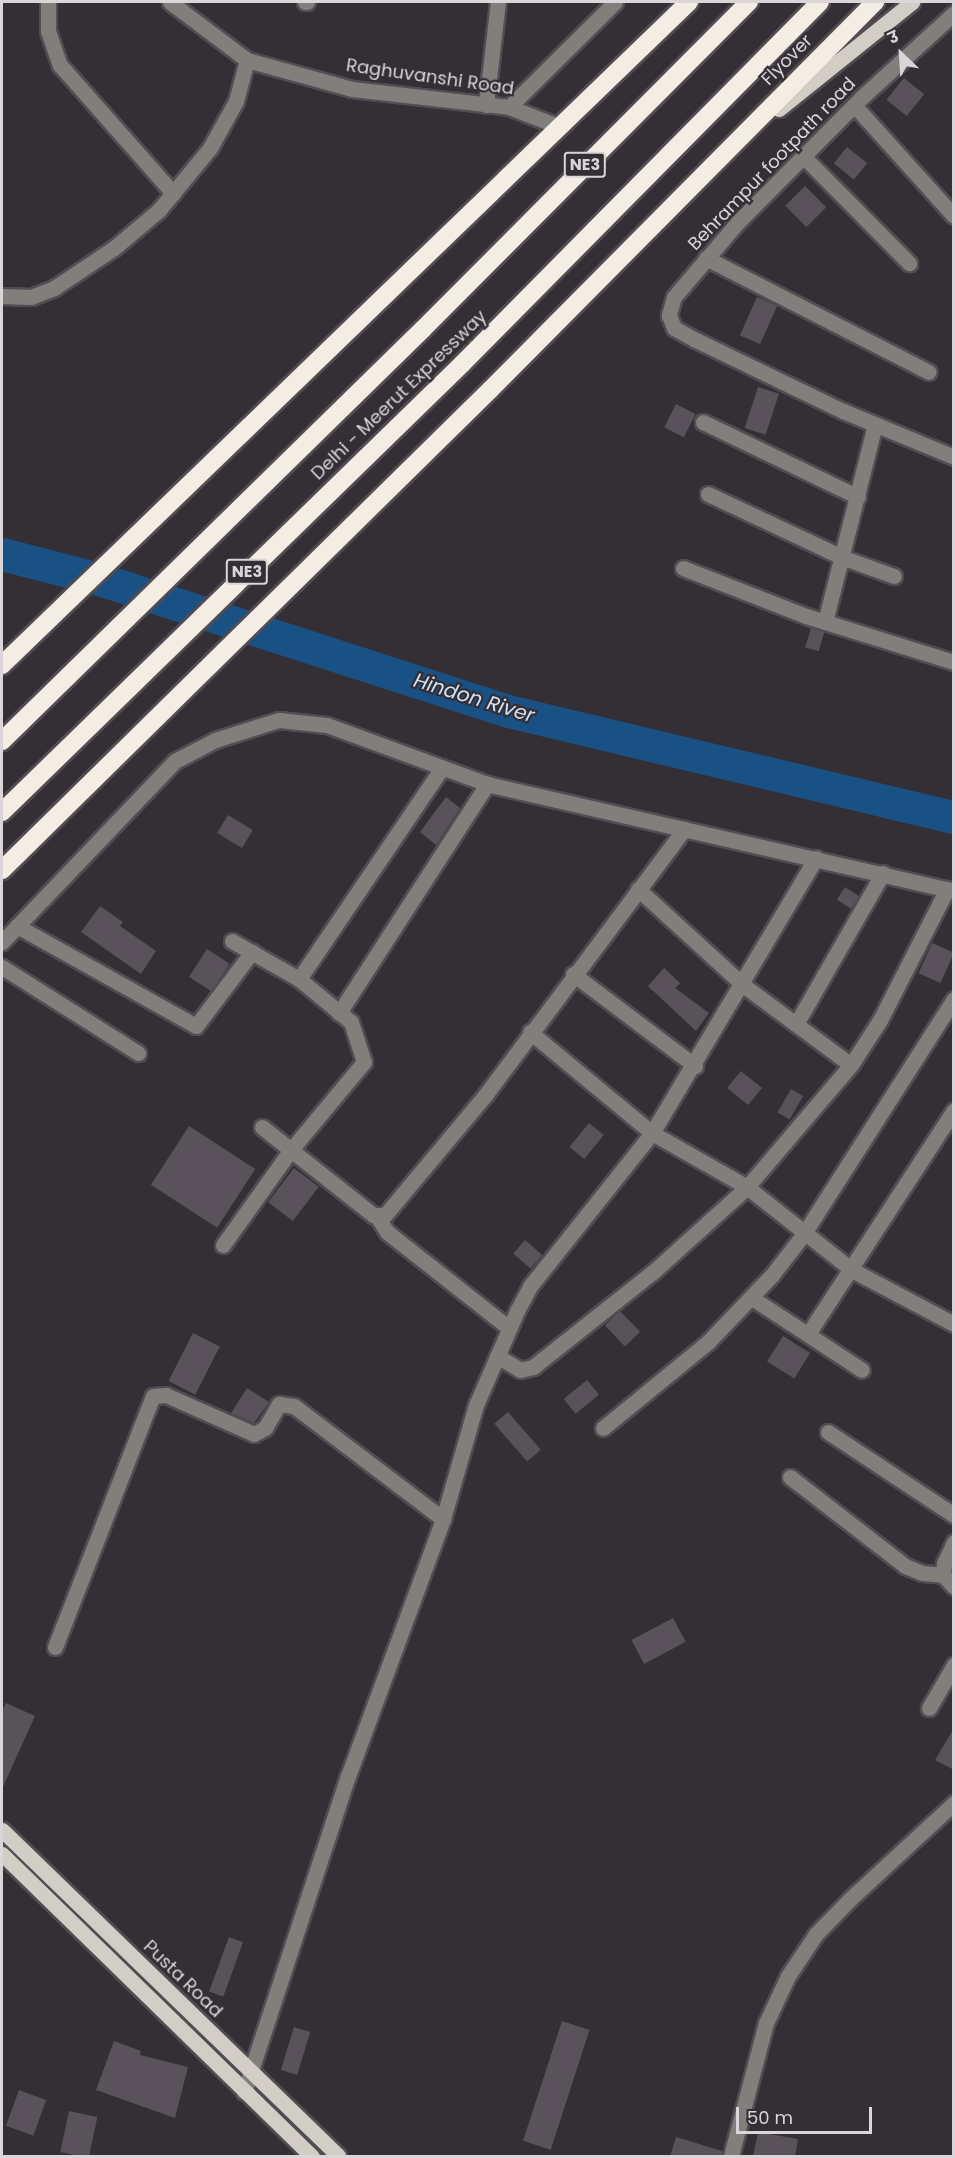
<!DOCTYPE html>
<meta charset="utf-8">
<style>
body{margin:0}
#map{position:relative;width:955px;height:2158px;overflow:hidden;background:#342e35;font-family:Poppins,"Noto Sans Devanagari",sans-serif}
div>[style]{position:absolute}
.river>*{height:33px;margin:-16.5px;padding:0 16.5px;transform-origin:16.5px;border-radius:16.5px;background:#1a5185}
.building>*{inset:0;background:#59525a;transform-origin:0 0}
.roads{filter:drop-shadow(2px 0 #524c53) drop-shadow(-2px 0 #524c53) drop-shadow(0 2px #524c53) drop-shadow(0 -2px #524c53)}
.minor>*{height:15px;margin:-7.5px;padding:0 7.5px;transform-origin:7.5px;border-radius:7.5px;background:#817f7b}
.major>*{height:15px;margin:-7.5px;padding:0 7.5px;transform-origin:7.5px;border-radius:7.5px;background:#d3cec5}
.highway>*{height:18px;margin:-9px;padding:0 9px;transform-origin:9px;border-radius:9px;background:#f4ede3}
span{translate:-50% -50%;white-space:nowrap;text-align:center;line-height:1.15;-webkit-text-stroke:4.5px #342e35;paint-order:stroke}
.shield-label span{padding:2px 4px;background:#342e35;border:2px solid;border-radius:4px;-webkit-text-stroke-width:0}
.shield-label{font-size:16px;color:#d9d5d9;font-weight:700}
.street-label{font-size:18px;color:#d9d5d9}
.water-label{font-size:20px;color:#d0e2f4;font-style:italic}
.frame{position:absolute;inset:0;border:3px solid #d9d5d9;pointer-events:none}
.north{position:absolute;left:871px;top:24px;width:60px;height:60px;-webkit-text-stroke:4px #342e35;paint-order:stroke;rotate:335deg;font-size:16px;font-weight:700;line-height:24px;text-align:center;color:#d9d5d9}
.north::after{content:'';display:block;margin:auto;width:21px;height:27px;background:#d9d5d9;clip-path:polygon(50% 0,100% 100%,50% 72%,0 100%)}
.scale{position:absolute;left:736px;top:2107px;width:136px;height:27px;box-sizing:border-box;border:3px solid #d9d5d9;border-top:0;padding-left:8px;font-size:18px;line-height:21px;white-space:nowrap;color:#d9d5d9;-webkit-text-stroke:4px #342e35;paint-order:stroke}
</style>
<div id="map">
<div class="river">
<div style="left:2px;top:554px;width:100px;rotate:14.5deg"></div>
<div style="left:99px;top:579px;width:430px;rotate:17.9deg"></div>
<div style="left:508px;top:711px;width:458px;rotate:13.4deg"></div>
</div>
<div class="building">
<div style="left:904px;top:78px;width:26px;height:28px;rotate:39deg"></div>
<div style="left:847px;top:147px;width:26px;height:21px;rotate:39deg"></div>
<div style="left:805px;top:186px;width:30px;height:28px;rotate:45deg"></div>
<div style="left:757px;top:297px;width:22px;height:42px;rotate:24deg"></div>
<div style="left:758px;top:387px;width:22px;height:43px;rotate:18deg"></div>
<div style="left:676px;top:404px;width:22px;height:26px;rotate:27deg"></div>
<div style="left:811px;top:628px;width:14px;height:20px;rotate:17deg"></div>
<div style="clip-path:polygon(446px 797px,460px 808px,436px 845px,420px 832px)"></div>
<div style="left:228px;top:815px;width:29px;height:21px;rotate:31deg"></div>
<div style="left:845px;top:887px;width:17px;height:15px;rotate:33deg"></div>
<div style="clip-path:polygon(100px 906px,123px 922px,120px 926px,156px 951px,141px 974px,81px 932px)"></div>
<div style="left:932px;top:943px;width:24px;height:33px;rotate:24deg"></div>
<div style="left:207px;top:949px;width:27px;height:33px;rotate:33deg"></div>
<div style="clip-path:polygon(664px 968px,680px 983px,675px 988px,709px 1013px,696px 1031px,648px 986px)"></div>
<div style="left:741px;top:1071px;width:27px;height:22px;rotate:39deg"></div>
<div style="left:791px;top:1089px;width:14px;height:27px;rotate:30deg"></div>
<div style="left:589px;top:1123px;width:19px;height:31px;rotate:39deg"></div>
<div style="left:189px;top:1126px;width:79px;height:70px;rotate:33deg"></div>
<div style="left:294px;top:1168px;width:31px;height:43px;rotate:37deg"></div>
<div style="left:525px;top:1240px;width:23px;height:18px;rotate:41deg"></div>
<div style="left:620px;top:1311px;width:29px;height:21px;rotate:46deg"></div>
<div style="left:193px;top:1333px;width:30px;height:54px;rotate:27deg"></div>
<div style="left:783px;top:1336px;width:32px;height:30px;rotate:32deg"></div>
<div style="left:587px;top:1380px;width:19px;height:30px;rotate:51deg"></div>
<div style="clip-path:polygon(247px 1388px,269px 1402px,254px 1423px,231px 1413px)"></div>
<div style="left:508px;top:1412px;width:50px;height:18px;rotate:49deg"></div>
<div style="left:673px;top:1618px;width:27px;height:47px;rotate:62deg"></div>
<div style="clip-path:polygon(6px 1703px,35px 1716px,2px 1789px,2px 1711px)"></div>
<div style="clip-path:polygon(954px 1728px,954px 1770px,935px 1760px)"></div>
<div style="left:229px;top:1937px;width:15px;height:58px;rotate:20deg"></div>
<div style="left:562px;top:2021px;width:29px;height:126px;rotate:18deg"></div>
<div style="left:294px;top:2027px;width:17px;height:45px;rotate:17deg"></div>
<div style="clip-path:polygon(114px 2041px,141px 2051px,140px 2055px,188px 2067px,175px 2118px,96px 2090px)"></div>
<div style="left:19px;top:2090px;width:29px;height:38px;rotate:20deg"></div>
<div style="left:69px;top:2111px;width:29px;height:42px;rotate:12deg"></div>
<div style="clip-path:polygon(758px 2132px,798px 2139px,795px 2157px,753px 2157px)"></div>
<div style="clip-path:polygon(676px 2137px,722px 2151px,722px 2157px,670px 2157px)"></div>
</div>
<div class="roads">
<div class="minor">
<div style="left:48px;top:2px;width:29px;rotate:90deg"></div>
<div style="left:48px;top:31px;width:36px;rotate:71deg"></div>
<div style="left:60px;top:65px;width:171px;rotate:48.6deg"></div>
<div style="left:170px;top:2px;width:96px;rotate:37deg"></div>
<div style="left:247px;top:60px;width:109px;rotate:15.4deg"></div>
<div style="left:352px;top:89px;width:158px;rotate:6.5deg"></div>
<div style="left:509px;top:107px;width:55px;rotate:21.4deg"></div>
<div style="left:305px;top:2px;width:2px"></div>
<div style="left:954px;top:13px;width:125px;rotate:137.6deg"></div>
<div style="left:862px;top:97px;width:177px;rotate:134.8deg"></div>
<div style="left:737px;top:223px;width:97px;rotate:130.4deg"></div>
<div style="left:674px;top:297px;width:19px;rotate:106deg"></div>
<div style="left:669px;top:315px;width:14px;rotate:69deg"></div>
<div style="left:674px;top:328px;width:25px;rotate:29deg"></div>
<div style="left:696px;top:340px;width:163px;rotate:25.8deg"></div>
<div style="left:843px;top:411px;width:120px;rotate:22.5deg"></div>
<div style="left:486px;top:105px;width:104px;rotate:-83.4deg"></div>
<div style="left:854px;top:105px;width:149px;rotate:48deg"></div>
<div style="left:509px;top:107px;width:149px;rotate:-44.7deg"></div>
<div style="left:803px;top:156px;width:151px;rotate:45.3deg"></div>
<div style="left:706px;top:258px;width:250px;rotate:27.1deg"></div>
<div style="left:2px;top:296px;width:29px;rotate:2deg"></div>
<div style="left:31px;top:297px;width:25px;rotate:-21deg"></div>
<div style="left:54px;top:288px;width:72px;rotate:-33.7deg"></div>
<div style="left:114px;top:248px;width:59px;rotate:-40.2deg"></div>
<div style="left:159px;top:210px;width:80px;rotate:-50.6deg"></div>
<div style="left:210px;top:148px;width:54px;rotate:-61deg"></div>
<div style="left:236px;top:101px;width:42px;rotate:-75deg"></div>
<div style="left:703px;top:422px;width:172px;rotate:25.8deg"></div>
<div style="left:708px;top:494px;width:150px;rotate:25.2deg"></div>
<div style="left:844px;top:558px;width:53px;rotate:19.8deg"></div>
<div style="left:683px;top:568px;width:132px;rotate:21.3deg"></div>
<div style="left:806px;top:616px;width:155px;rotate:17.3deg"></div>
<div style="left:825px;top:622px;width:204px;rotate:-75.8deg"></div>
<div style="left:638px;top:889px;width:142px;rotate:42.4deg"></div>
<div style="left:743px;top:985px;width:134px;rotate:36.5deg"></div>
<div style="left:17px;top:926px;width:205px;rotate:29.2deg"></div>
<div style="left:196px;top:1026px;width:93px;rotate:-52.9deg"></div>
<div style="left:232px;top:941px;width:77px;rotate:29.6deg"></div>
<div style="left:299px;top:979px;width:255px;rotate:-55.9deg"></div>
<div style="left:2px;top:942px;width:250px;rotate:-46.3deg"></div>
<div style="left:175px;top:761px;width:45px;rotate:-27.7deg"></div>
<div style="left:215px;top:740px;width:67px;rotate:-17.4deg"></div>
<div style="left:279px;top:720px;width:48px;rotate:5.9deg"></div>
<div style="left:327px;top:725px;width:171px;rotate:20.2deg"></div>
<div style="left:487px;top:784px;width:479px;rotate:12.9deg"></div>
<div style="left:2px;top:967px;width:161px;rotate:32.3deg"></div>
<div style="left:573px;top:974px;width:153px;rotate:37deg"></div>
<div style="left:339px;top:1013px;width:273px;rotate:-57.1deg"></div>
<div style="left:796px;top:1024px;width:174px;rotate:-60.1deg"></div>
<div style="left:530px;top:1032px;width:158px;rotate:39.6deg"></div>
<div style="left:652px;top:1133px;width:109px;rotate:29.6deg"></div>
<div style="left:747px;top:1187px;width:134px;rotate:38.3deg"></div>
<div style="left:852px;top:1270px;width:115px;rotate:27.9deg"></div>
<div style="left:262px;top:1127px;width:142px;rotate:38.4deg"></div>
<div style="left:373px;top:1215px;width:12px"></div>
<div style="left:385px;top:1215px;width:158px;rotate:-50.1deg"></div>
<div style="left:486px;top:1094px;width:331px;rotate:-53.2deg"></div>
<div style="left:378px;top:1218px;width:17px;rotate:57deg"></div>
<div style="left:387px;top:1232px;width:155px;rotate:38.2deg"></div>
<div style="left:223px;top:1245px;width:115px;rotate:-54.5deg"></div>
<div style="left:290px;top:1151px;width:116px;rotate:-50.3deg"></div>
<div style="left:364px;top:1062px;width:42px;rotate:-108deg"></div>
<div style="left:351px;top:1022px;width:67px;rotate:-140.4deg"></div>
<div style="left:752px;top:1298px;width:131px;rotate:33.2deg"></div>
<div style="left:808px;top:1334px;width:267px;rotate:-56.9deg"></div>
<div style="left:497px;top:1356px;width:27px;rotate:31deg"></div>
<div style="left:520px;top:1370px;width:13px;rotate:-13deg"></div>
<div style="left:533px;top:1367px;width:153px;rotate:-38.4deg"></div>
<div style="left:653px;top:1272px;width:127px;rotate:-42.1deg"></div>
<div style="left:747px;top:1187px;width:160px;rotate:-49.6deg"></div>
<div style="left:851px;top:1065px;width:54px;rotate:-57.2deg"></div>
<div style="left:880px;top:1020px;width:147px;rotate:-62.9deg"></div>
<div style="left:603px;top:1428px;width:136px;rotate:-39.3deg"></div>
<div style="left:708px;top:1342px;width:93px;rotate:-46.3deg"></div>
<div style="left:772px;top:1275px;width:51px;rotate:-52.2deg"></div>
<div style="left:803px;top:1235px;width:280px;rotate:-57.4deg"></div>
<div style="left:828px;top:1432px;width:151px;rotate:33.4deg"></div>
<div style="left:790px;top:1477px;width:145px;rotate:37.7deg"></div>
<div style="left:905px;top:1566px;width:18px;rotate:22deg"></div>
<div style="left:922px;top:1573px;width:21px;rotate:5deg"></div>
<div style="left:954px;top:1542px;width:23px;rotate:115deg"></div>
<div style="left:944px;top:1563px;width:12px;rotate:95deg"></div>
<div style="left:943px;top:1575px;width:16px;rotate:47deg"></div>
<div style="left:55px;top:1647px;width:269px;rotate:-68.7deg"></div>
<div style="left:153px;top:1396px;width:13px;rotate:-4deg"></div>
<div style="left:166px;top:1395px;width:96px;rotate:23.9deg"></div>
<div style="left:254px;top:1434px;width:13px;rotate:-29deg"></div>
<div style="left:265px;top:1428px;width:28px;rotate:-60deg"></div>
<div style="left:279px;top:1404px;width:15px;rotate:8deg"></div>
<div style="left:294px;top:1406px;width:187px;rotate:37.2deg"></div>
<div style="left:929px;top:1708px;width:50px;rotate:-59.8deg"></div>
<div style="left:244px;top:2092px;width:333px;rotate:-71.8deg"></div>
<div style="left:348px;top:1776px;width:274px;rotate:-69.7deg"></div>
<div style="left:443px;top:1519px;width:119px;rotate:-73.9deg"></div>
<div style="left:476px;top:1405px;width:103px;rotate:-66.4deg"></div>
<div style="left:517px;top:1311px;width:30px;rotate:-62deg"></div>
<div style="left:531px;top:1285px;width:194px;rotate:-51.5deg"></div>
<div style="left:652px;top:1133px;width:320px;rotate:-59.2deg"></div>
<div style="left:731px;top:2156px;width:138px;rotate:-75.3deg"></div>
<div style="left:766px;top:2023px;width:52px;rotate:-64.9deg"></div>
<div style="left:788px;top:1976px;width:50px;rotate:-56.3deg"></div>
<div style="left:816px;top:1934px;width:49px;rotate:-45.8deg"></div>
<div style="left:850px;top:1899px;width:142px;rotate:-42.7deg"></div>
</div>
<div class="major">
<div style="left:779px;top:109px;width:171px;rotate:-38.8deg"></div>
<div style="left:2px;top:1830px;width:468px;rotate:44.1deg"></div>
<div style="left:2px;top:1854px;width:433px;rotate:44.3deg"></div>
</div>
<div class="highway">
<div style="left:2px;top:665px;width:955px;rotate:-43.98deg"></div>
<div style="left:2px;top:741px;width:589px;rotate:-44.38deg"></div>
<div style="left:423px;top:329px;width:462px;rotate:-45.1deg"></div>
<div style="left:2px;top:812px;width:642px;rotate:-44.24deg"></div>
<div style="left:462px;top:364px;width:509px;rotate:-45.32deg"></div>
<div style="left:2px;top:870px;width:685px;rotate:-44.53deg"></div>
<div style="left:490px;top:390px;width:547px;rotate:-45.22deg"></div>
</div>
</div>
<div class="shield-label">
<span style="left:585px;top:165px">NE3</span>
<span style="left:247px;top:572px">NE3</span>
</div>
<div class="street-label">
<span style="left:787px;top:60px;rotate:-45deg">Flyover</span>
<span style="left:430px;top:77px;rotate:8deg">Raghuvanshi Road</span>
<span style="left:772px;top:164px;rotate:-46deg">Behrampur footpath road</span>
<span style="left:399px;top:395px;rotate:-44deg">Delhi - Meerut Expressway</span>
<span style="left:183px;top:1979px;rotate:44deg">Pusta Road</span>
</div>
<div class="water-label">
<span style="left:474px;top:698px;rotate:17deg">Hindon River</span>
</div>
<div class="frame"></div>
<div class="north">उ</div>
<div class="scale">50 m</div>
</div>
